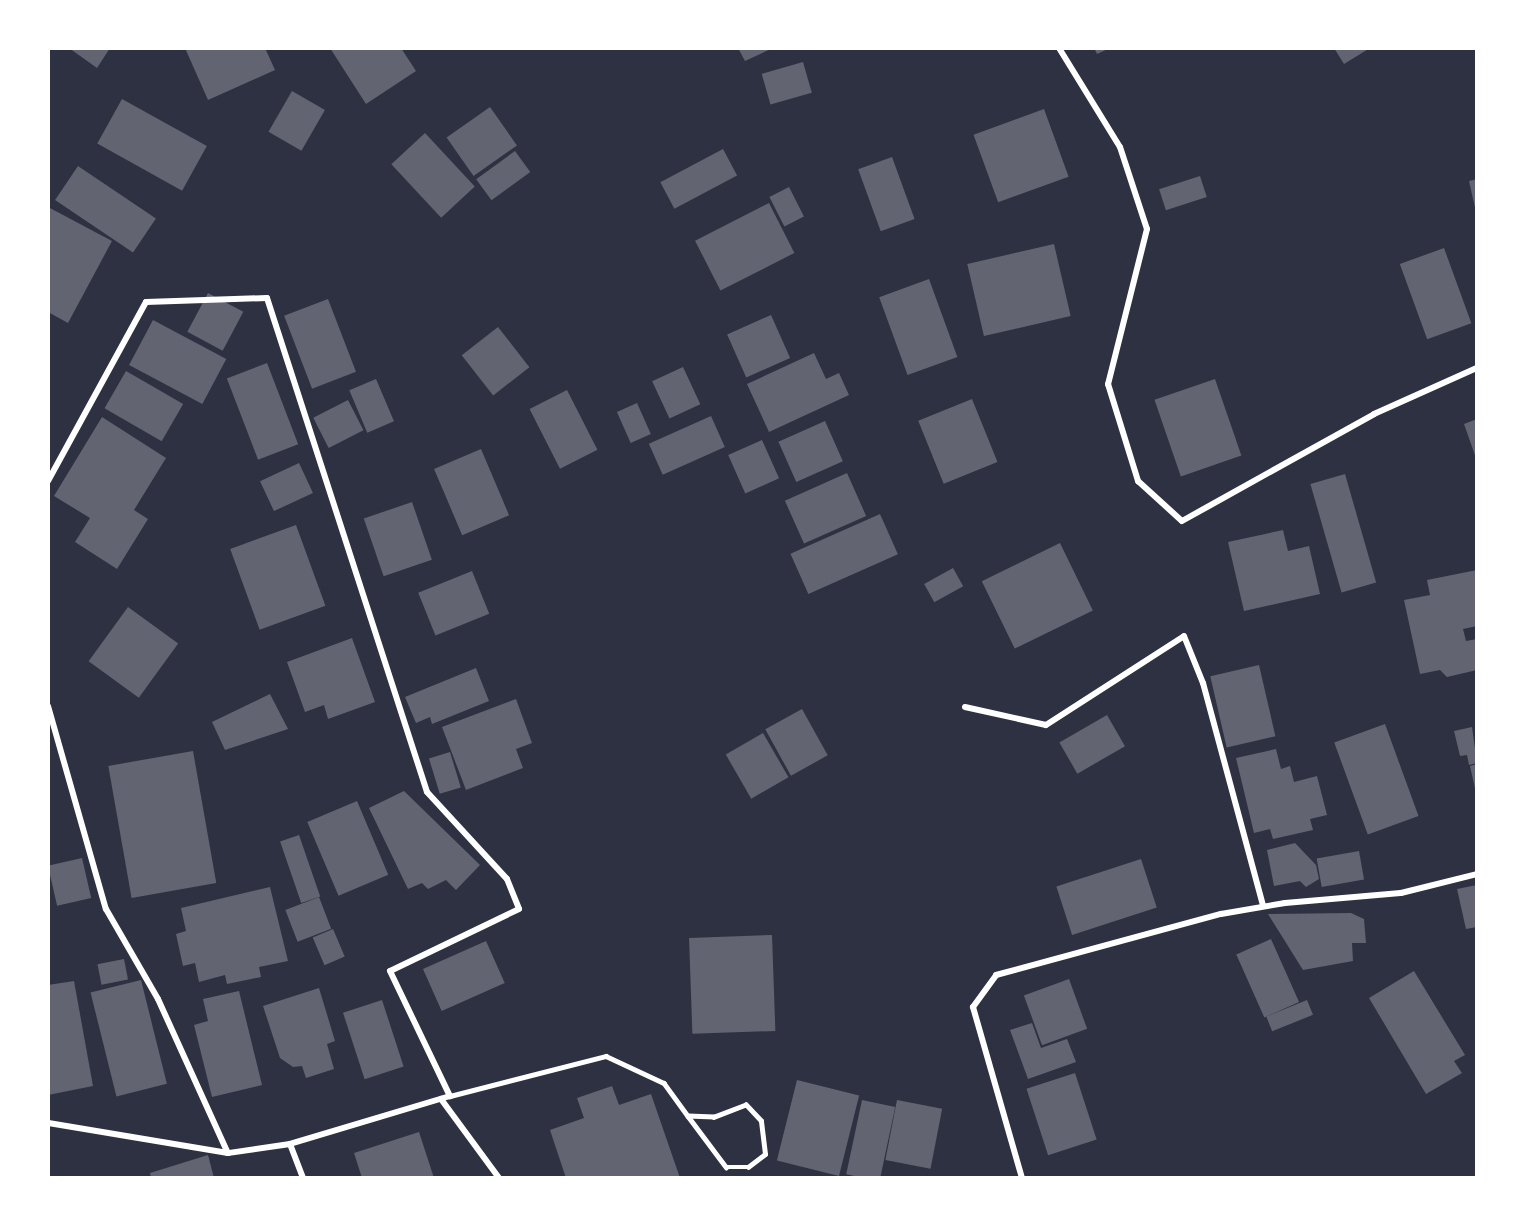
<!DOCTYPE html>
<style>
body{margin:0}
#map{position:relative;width:1525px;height:1226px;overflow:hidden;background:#2d3142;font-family:"Fira Sans Condensed",sans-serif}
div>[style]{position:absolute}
.building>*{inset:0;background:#626471;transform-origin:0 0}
.service>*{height:4.5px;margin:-2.25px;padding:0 2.25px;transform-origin:2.25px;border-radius:2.25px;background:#fff}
.minor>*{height:6px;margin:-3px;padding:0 3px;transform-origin:3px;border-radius:3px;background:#fff}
span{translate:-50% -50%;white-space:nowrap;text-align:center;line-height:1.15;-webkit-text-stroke:5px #fff;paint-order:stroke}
.frame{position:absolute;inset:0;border:50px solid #fff;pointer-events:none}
</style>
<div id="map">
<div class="building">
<div style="clip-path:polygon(69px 48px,110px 48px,97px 68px)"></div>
<div style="clip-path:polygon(185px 48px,265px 48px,275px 70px,208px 100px)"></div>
<div style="clip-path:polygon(330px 48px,401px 48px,416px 71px,366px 104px)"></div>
<div style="clip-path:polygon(738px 48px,773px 48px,745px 61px)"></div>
<div style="clip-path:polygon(1094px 48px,1110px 48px,1097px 54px)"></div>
<div style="clip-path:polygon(1334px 48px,1370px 48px,1344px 64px)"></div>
<div style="left:803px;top:62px;width:32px;height:43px;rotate:74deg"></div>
<div style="left:292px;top:91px;width:38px;height:47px;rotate:30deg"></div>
<div style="left:122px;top:99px;width:97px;height:51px;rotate:29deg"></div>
<div style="left:490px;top:107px;width:47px;height:53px;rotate:55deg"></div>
<div style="left:1044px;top:109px;width:72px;height:75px;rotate:70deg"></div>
<div style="left:425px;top:133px;width:73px;height:46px;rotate:47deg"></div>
<div style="left:723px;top:149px;width:30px;height:71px;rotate:62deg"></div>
<div style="left:515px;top:151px;width:26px;height:48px;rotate:54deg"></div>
<div style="left:892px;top:157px;width:66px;height:36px;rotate:70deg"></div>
<div style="left:78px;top:166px;width:94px;height:41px;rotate:34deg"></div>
<div style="left:1200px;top:176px;width:22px;height:43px;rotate:72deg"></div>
<div style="clip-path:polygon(1477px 179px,1477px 212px,1476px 212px,1469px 181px)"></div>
<div style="left:789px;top:187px;width:33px;height:22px;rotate:63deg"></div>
<div style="left:769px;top:203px;width:56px;height:83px;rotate:63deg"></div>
<div style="clip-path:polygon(48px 207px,112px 241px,68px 323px,48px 312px)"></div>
<div style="left:1054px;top:244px;width:74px;height:89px;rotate:77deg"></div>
<div style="left:1444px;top:248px;width:80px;height:47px;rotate:70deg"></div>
<div style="left:929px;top:279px;width:83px;height:53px;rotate:70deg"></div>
<div style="left:208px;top:293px;width:40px;height:44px;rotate:28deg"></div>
<div style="left:328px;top:299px;width:78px;height:47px;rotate:69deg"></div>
<div style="left:771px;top:315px;width:47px;height:48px;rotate:66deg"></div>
<div style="left:153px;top:320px;width:83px;height:51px;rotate:28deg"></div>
<div style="left:498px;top:327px;width:51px;height:46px;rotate:52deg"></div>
<div style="clip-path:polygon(814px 353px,826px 379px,839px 373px,849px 395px,769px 432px,747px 384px)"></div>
<div style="left:267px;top:363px;width:87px;height:43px;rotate:69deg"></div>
<div style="left:683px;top:367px;width:41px;height:34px;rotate:65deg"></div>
<div style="left:126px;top:371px;width:66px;height:43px;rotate:30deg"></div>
<div style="left:376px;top:379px;width:46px;height:29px;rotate:67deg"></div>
<div style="left:1215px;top:379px;width:81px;height:64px;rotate:71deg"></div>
<div style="left:567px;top:390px;width:67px;height:42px;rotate:63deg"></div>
<div style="left:972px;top:399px;width:68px;height:58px;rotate:68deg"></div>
<div style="left:348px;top:400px;width:34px;height:39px;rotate:63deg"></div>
<div style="left:637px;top:403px;width:34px;height:22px;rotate:66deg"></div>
<div style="left:711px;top:416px;width:34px;height:68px;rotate:66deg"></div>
<div style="clip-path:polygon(102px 417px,166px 458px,134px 510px,148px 519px,117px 569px,75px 542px,90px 518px,54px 496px)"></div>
<div style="clip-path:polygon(1477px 419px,1477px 461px,1464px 424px)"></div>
<div style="left:825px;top:421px;width:44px;height:51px;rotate:66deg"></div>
<div style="left:762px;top:440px;width:42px;height:37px;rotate:66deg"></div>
<div style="left:481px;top:449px;width:72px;height:51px;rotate:67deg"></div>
<div style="left:299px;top:463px;width:33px;height:43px;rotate:65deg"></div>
<div style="left:847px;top:473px;width:47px;height:68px;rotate:66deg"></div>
<div style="left:1345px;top:474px;width:113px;height:36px;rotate:74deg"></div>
<div style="left:412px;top:502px;width:61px;height:51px;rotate:71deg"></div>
<div style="left:880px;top:514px;width:44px;height:98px;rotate:66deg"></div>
<div style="left:296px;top:525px;width:86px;height:70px;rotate:70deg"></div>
<div style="clip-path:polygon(1283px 530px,1288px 551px,1309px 546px,1320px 594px,1244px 611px,1228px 542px)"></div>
<div style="left:1060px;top:543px;width:75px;height:87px;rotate:64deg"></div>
<div style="left:953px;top:568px;width:21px;height:33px;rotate:61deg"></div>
<div style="clip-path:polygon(1477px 570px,1477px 626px,1463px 629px,1466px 641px,1477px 639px,1477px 670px,1447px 677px,1440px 670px,1420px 674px,1404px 600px,1430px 595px,1427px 580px)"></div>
<div style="left:472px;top:571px;width:46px;height:58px;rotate:68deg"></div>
<div style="left:128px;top:607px;width:62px;height:67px;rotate:36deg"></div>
<div style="clip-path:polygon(352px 638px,375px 702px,328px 719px,324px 705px,305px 712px,287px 662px)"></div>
<div style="left:1259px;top:665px;width:73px;height:50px;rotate:77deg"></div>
<div style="clip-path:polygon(476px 668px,489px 701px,432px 724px,430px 717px,416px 723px,405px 697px)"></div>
<div style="clip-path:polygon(270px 694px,288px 729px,225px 750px,212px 722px)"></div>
<div style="clip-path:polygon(516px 699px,532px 743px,516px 749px,523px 768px,466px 790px,442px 727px)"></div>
<div style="left:802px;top:709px;width:53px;height:42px;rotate:61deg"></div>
<div style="left:1107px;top:715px;width:36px;height:55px;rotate:60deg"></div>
<div style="left:1385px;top:724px;width:98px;height:54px;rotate:70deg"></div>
<div style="clip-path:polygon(1472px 727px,1477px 763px,1469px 765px,1467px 755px,1460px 756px,1454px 731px)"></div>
<div style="left:763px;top:733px;width:51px;height:43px;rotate:60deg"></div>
<div style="clip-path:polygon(1276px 749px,1281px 769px,1290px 766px,1294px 782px,1317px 776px,1327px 815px,1310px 819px,1313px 830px,1273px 839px,1270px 829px,1254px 833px,1236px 758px)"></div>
<div style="left:193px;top:751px;width:134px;height:86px;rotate:80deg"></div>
<div style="left:450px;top:752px;width:37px;height:22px;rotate:73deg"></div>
<div style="clip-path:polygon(1477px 764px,1477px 793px,1476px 793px,1470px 766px)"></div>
<div style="clip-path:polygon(404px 791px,480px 865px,456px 890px,446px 880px,428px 889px,422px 883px,408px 889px,369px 808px)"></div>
<div style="left:357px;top:801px;width:80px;height:54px;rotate:67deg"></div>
<div style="left:299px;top:835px;width:65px;height:20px;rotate:71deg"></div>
<div style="clip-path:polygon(1295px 843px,1316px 865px,1319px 879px,1306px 887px,1300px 881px,1274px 886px,1267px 850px)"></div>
<div style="left:1359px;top:851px;width:29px;height:43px;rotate:80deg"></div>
<div style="left:82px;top:858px;width:41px;height:35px;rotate:77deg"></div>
<div style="left:1141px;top:859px;width:51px;height:89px;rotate:72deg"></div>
<div style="clip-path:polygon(1477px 885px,1477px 927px,1466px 929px,1457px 889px)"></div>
<div style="clip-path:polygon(270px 887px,288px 961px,259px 967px,261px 977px,227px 984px,225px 975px,199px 982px,195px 963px,183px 966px,176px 934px,186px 931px,181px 908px)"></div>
<div style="left:319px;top:897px;width:34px;height:36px;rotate:69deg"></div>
<div style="clip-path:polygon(1351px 913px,1364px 919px,1366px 943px,1352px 943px,1353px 961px,1303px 970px,1268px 914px)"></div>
<div style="left:333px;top:929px;width:30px;height:22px;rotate:67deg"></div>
<div style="left:772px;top:935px;width:96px;height:83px;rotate:88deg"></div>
<div style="left:1271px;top:939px;width:69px;height:38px;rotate:66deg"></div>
<div style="left:486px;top:941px;width:46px;height:69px;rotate:66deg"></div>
<div style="left:124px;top:959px;width:21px;height:27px;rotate:79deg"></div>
<div style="clip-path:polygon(1414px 971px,1465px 1055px,1454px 1061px,1462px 1073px,1426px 1094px,1369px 998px)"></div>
<div style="left:1069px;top:979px;width:53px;height:48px;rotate:70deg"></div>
<div style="left:141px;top:980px;width:107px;height:52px;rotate:76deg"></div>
<div style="clip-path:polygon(74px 981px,93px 1086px,48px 1095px,48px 985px)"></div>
<div style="clip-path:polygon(319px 988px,335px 1041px,327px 1044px,334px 1069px,306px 1078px,302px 1066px,293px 1067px,280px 1058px,263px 1006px)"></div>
<div style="clip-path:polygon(239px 991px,262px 1085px,212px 1097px,194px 1025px,208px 1021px,203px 999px)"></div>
<div style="left:382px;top:1000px;width:70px;height:41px;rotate:72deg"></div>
<div style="left:1307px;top:1000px;width:16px;height:44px;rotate:68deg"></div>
<div style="clip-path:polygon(1032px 1023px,1041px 1048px,1067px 1039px,1076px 1062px,1028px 1079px,1010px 1030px)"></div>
<div style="left:1075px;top:1073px;width:70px;height:51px;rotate:72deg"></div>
<div style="left:797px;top:1080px;width:64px;height:83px;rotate:14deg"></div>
<div style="clip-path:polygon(612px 1086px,619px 1105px,651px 1094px,680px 1178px,566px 1178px,550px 1130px,584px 1118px,577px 1098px)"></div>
<div style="left:862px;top:1100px;width:34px;height:76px;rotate:12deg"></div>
<div style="left:897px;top:1100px;width:46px;height:61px;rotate:11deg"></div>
<div style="clip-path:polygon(419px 1132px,434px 1178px,362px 1178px,354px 1153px)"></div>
<div style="clip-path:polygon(208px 1155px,214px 1178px,151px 1178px,150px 1173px)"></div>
</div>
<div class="service">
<div style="left:450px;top:1096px;width:161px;rotate:-14.4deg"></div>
<div style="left:606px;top:1056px;width:64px;rotate:25deg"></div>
<div style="left:664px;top:1083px;width:41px;rotate:54deg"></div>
<div style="left:688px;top:1116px;width:64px;rotate:53.3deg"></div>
<div style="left:726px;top:1167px;width:22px"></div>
<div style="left:748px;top:1167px;width:21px;rotate:-37deg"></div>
<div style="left:765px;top:1154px;width:33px;rotate:-97deg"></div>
<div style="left:761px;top:1121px;width:22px;rotate:-133deg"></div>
<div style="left:746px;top:1105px;width:34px;rotate:159deg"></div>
<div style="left:714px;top:1117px;width:26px;rotate:-178deg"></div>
</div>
<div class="minor">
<div style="left:1059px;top:48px;width:116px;rotate:58.4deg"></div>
<div style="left:1120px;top:147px;width:86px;rotate:71.8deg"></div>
<div style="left:1147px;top:229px;width:160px;rotate:104.1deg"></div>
<div style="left:1108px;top:384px;width:102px;rotate:72.8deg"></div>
<div style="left:1138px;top:481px;width:59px;rotate:42.3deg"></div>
<div style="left:1182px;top:521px;width:220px;rotate:-29.1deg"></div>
<div style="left:1374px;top:414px;width:113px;rotate:-24.1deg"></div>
<div style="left:48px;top:481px;width:204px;rotate:-61.3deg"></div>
<div style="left:146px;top:302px;width:121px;rotate:-1.9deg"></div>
<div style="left:267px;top:298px;width:519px;rotate:72.05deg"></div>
<div style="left:427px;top:792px;width:118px;rotate:47.4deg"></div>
<div style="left:507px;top:879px;width:32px;rotate:68deg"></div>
<div style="left:519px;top:909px;width:143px;rotate:154.3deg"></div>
<div style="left:390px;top:971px;width:139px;rotate:64.4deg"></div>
<div style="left:450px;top:1096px;width:167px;rotate:163.3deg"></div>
<div style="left:290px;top:1144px;width:63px;rotate:171.7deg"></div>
<div style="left:228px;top:1153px;width:182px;rotate:-170.5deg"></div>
<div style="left:48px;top:706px;width:211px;rotate:74.1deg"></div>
<div style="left:106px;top:909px;width:104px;rotate:60deg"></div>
<div style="left:158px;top:999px;width:169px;rotate:65.6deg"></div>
<div style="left:965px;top:707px;width:83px;rotate:12.5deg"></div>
<div style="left:1046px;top:725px;width:164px;rotate:-32.8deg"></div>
<div style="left:1184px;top:636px;width:51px;rotate:68deg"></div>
<div style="left:1203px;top:683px;width:231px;rotate:74.9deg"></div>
<div style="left:441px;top:1099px;width:98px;rotate:53.7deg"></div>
<div style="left:290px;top:1144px;width:36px;rotate:69deg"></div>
<div style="left:1022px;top:1178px;width:178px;rotate:-106deg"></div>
<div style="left:973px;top:1007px;width:39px;rotate:-54deg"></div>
<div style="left:996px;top:975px;width:233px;rotate:-15.2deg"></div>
<div style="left:1221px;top:914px;width:65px;rotate:-9.8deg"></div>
<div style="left:1285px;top:903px;width:116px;rotate:-4.9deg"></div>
<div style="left:1401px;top:893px;width:78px;rotate:-14deg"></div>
</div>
<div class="frame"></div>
</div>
